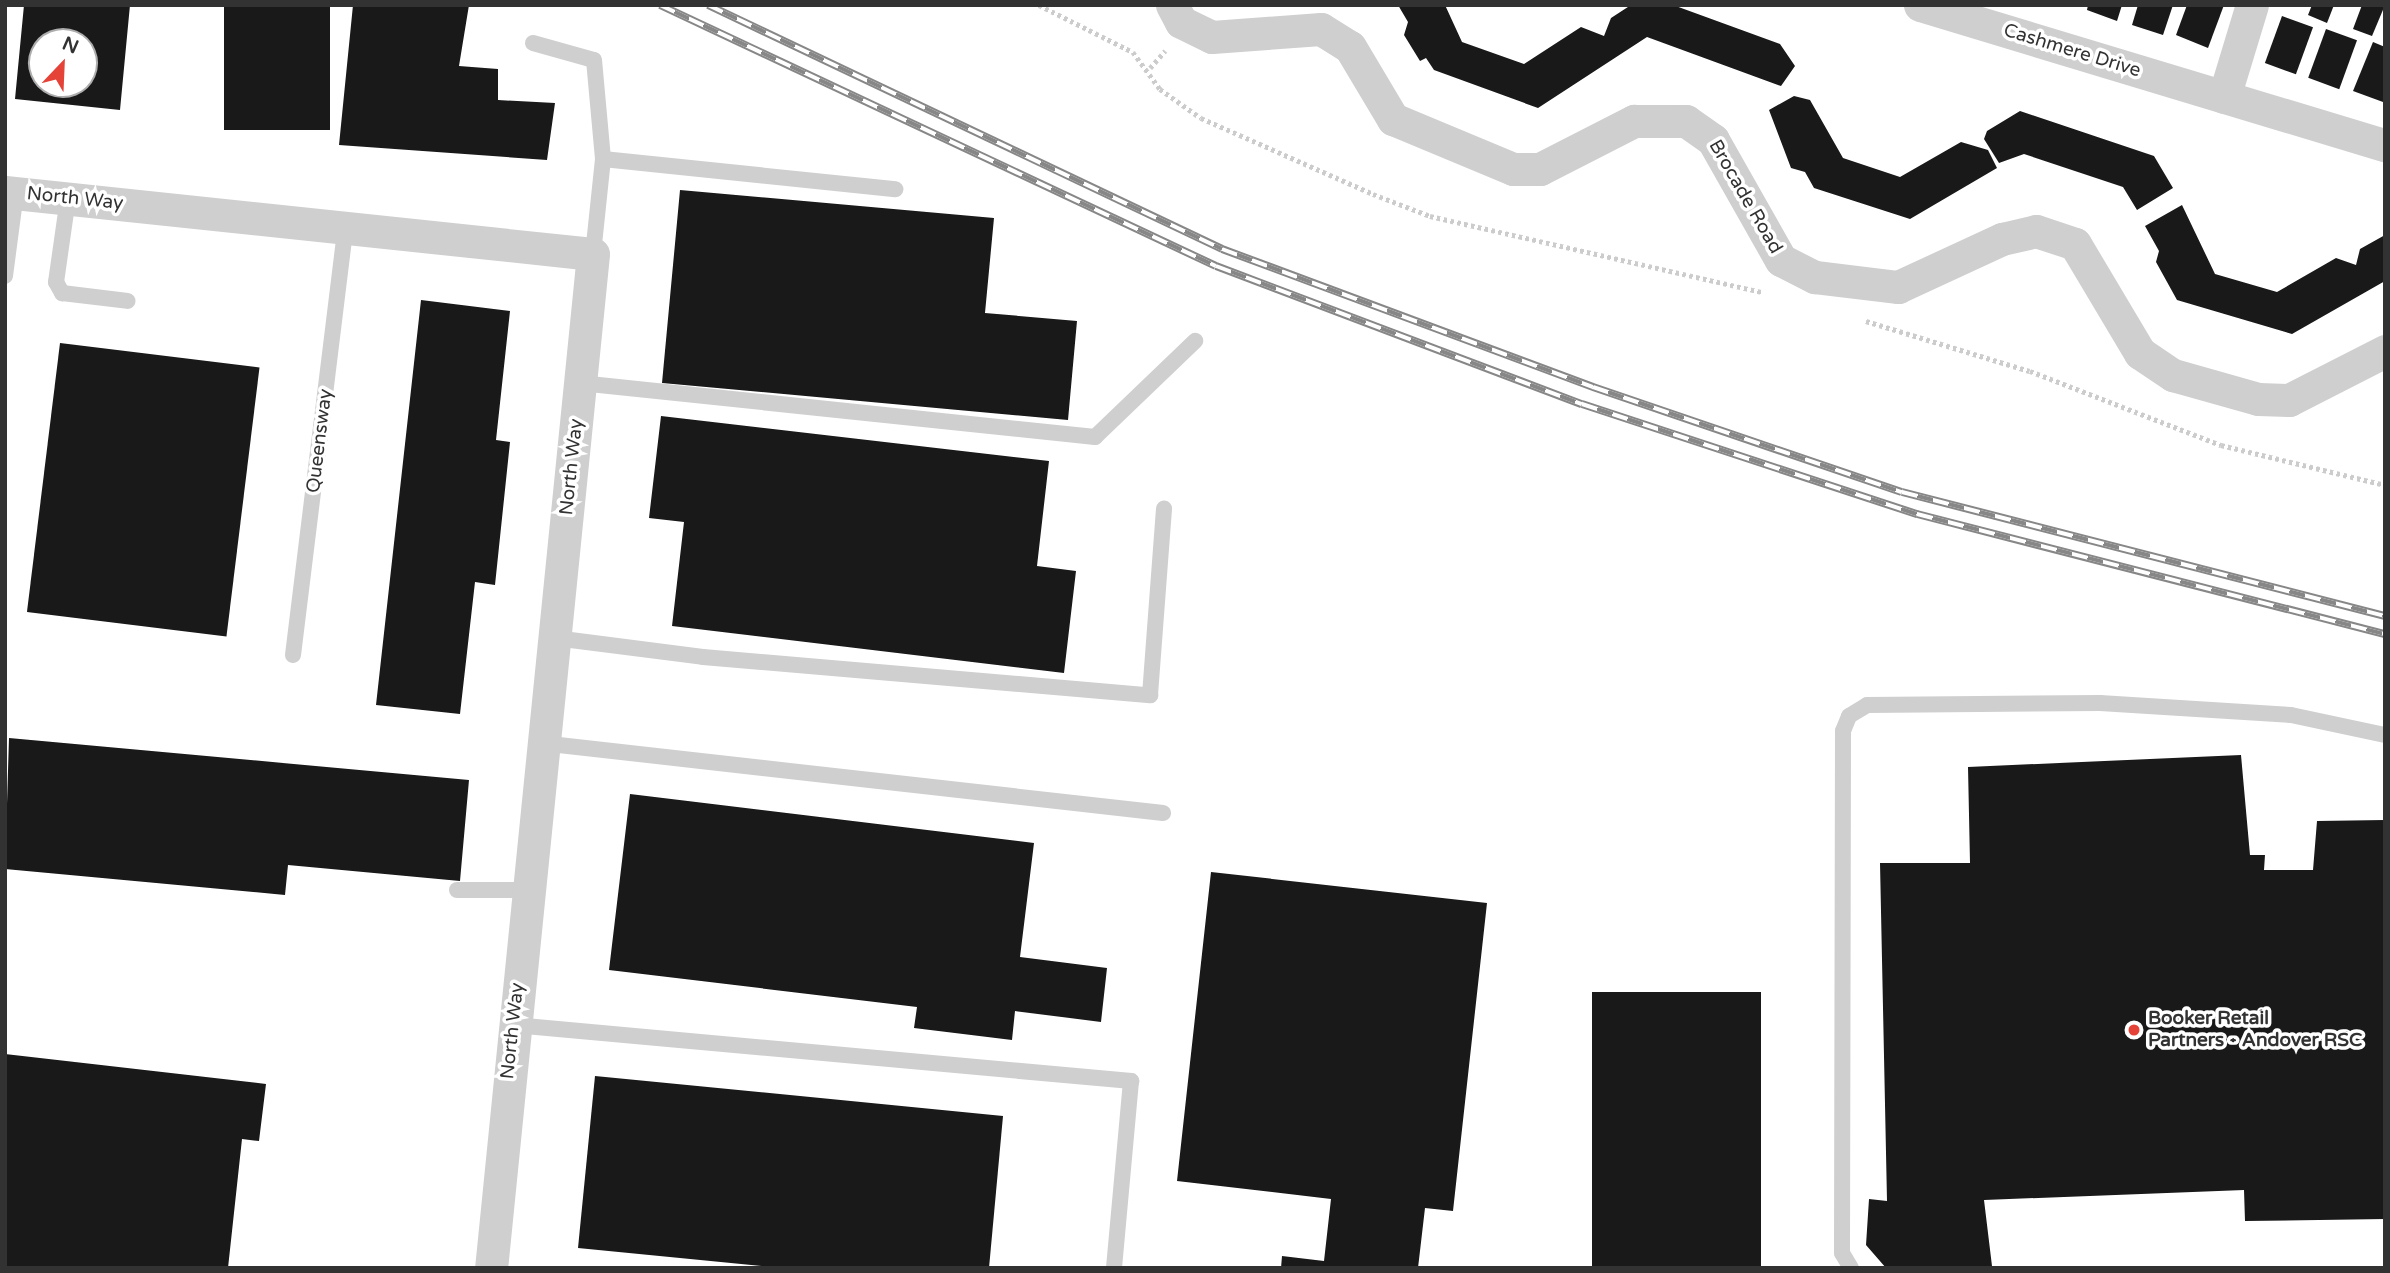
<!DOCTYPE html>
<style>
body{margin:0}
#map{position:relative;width:2390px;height:1273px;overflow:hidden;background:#fff;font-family:"Varela Round",sans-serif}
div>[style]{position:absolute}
.building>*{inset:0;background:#191919;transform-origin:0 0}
.path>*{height:4.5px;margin-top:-2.25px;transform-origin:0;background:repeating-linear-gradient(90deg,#ccc 0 3.5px,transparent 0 7px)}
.lane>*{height:16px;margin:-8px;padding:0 8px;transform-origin:8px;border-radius:8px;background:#cfcfcf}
.street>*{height:33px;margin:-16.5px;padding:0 16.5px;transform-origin:16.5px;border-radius:16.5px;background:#cfcfcf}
.rail>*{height:8px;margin-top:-4px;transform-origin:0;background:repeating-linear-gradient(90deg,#fff 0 16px,#878787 0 32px);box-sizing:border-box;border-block:2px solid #878787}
.dots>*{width:19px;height:19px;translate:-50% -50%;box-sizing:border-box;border:4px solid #fff;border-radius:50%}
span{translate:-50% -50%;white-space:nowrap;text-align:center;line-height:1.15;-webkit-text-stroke:7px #fff;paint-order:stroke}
.street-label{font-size:19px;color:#323232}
.poi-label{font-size:19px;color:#323232;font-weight:700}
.left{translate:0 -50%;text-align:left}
.frame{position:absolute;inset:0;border:7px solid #323232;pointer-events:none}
.north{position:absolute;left:28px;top:28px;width:70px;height:70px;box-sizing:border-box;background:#fff;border:2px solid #adadad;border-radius:50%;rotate:23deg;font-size:19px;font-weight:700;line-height:28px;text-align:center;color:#323232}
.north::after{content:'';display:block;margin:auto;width:24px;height:32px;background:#e54338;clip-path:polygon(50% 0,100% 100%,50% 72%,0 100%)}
</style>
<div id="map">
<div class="building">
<div style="clip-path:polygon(evenodd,24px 5px,130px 5px,120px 110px,15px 99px,24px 5px,42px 42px,84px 42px,84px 84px,42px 84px,42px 42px)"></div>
<div style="left:224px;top:5px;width:106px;height:125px"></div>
<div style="clip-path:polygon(353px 5px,469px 5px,459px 66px,498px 69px,498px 100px,555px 103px,547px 160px,339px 145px)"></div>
<div style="clip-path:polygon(1398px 5px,1445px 5px,1462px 42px,1524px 64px,1581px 27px,1604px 36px,1611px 18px,1631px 5px,1673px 5px,1780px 44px,1795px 66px,1781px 86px,1647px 37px,1538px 108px,1434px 70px,1426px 58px,1420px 61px,1404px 35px,1408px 22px)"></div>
<div style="clip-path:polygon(2088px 5px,2122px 5px,2117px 21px,2087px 10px)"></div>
<div style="clip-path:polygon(2138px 5px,2173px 5px,2163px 35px,2132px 25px)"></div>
<div style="clip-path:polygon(2187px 5px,2224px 5px,2208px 48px,2176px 35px)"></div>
<div style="clip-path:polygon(2312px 5px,2334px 5px,2327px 23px,2308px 15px)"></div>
<div style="clip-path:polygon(2362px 5px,2385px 5px,2372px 36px,2353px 29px)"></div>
<div style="left:2282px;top:16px;width:33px;height:50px;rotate:20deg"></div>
<div style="left:2326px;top:29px;width:33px;height:52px;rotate:20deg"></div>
<div style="clip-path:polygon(2373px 42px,2385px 47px,2383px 102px,2353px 91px)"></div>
<div style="clip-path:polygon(1794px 96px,1810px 100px,1843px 158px,1900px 177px,1961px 142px,1988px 150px,1997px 168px,1910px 219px,1814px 188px,1805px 172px,1791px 168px,1769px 110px)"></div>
<div style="clip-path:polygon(2020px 111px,2154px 156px,2173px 188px,2137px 210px,2123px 187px,2024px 154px,1999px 163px,1984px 139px,1987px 131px)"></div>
<div style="clip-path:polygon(680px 190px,994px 218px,985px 313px,1077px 321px,1068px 420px,662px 383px)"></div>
<div style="clip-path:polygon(2182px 205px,2215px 274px,2277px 292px,2336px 258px,2356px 265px,2360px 249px,2385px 235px,2385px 281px,2292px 334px,2177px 300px,2156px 262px,2159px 251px,2145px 226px)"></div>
<div style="clip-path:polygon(421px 300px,510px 311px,496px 440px,510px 442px,495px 585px,475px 582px,460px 714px,376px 705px)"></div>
<div style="left:60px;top:343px;width:201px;height:271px;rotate:7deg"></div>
<div style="clip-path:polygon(661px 416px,1049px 461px,1037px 566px,1076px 571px,1064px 673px,672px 626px,684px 522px,649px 518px)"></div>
<div style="clip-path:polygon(9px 738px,469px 780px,460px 881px,288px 865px,285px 895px,5px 869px)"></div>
<div style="clip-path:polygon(2241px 755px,2250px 855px,2265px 855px,2264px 870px,2313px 870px,2317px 821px,2385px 820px,2385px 1219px,2245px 1221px,2244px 1190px,1984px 1200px,1992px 1266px,1886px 1268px,1866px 1245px,1869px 1199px,1887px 1201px,1880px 863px,1970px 863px,1968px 767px)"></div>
<div style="clip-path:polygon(630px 794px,1034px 843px,1020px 957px,1107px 968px,1101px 1022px,1015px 1011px,1012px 1040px,914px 1028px,917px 1007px,609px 970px)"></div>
<div style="clip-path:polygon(1211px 872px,1487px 903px,1453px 1211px,1425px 1208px,1418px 1268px,1281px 1268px,1282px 1256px,1324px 1261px,1331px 1199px,1177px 1181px)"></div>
<div style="left:1592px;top:992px;width:169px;height:276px"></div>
<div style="clip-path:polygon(5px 1054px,266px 1084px,259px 1141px,242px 1139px,228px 1268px,5px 1268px)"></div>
<div style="clip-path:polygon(595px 1076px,1003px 1116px,989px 1268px,781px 1268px,578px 1248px)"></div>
</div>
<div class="path">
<div style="left:1039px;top:5px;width:105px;rotate:26.6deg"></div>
<div style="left:1133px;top:52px;width:46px;rotate:53.9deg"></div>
<div style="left:1160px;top:89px;width:50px;rotate:35.3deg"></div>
<div style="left:1201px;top:118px;width:188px;rotate:23.8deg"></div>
<div style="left:1373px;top:194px;width:61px;rotate:21.1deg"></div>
<div style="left:1430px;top:216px;width:342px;rotate:12.9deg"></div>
<div style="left:1150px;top:68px;width:23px;rotate:-49deg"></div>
<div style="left:1866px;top:321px;width:171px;rotate:17deg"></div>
<div style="left:2030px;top:371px;width:205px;rotate:21.2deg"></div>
<div style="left:2221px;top:445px;width:169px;rotate:13.7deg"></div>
</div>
<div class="lane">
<div style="left:533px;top:43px;width:63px;rotate:15.6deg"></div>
<div style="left:594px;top:60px;width:99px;rotate:84.8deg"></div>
<div style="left:603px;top:159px;width:96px;rotate:96deg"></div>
<div style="left:603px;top:159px;width:294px;rotate:5.9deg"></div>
<div style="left:68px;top:198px;width:85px;rotate:98.1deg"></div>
<div style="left:56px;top:282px;width:13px;rotate:61deg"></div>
<div style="left:62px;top:293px;width:66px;rotate:6.9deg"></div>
<div style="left:5px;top:276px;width:84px;rotate:-82.5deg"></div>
<div style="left:580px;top:383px;width:518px;rotate:5.99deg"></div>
<div style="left:1095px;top:437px;width:139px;rotate:-43.8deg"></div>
<div style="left:555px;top:638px;width:149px;rotate:7.3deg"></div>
<div style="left:703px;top:657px;width:449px;rotate:4.9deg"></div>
<div style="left:1150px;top:695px;width:187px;rotate:-85.7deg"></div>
<div style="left:293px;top:655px;width:432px;rotate:-83deg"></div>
<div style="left:541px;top:743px;width:626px;rotate:6.42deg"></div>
<div style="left:457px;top:890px;width:69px"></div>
<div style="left:514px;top:1025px;width:620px;rotate:5.19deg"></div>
<div style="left:1131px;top:1081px;width:188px;rotate:95.2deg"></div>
<div style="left:1851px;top:1268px;width:17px;rotate:-121deg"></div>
<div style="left:1842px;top:1253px;width:522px;rotate:-89.89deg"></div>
<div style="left:1843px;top:731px;width:16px;rotate:-68deg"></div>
<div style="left:1849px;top:716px;width:21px;rotate:-31deg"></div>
<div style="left:1867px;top:705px;width:233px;rotate:-0.5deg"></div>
<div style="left:2100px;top:703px;width:191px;rotate:3.6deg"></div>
<div style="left:2291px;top:715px;width:96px;rotate:12deg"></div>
</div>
<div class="street">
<div style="left:1172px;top:5px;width:19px;rotate:62deg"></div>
<div style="left:1181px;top:22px;width:34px;rotate:26deg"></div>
<div style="left:1212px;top:37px;width:109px;rotate:-4.2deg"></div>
<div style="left:1321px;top:29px;width:34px;rotate:32deg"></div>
<div style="left:1350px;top:47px;width:84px;rotate:59.2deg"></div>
<div style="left:1393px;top:119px;width:130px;rotate:22.6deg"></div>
<div style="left:1513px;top:169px;width:27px"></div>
<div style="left:1540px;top:169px;width:106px;rotate:-27.1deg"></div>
<div style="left:1634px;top:121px;width:52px"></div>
<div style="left:1686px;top:121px;width:33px;rotate:35deg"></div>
<div style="left:1713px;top:140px;width:138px;rotate:60.5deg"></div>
<div style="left:1781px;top:260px;width:38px;rotate:27deg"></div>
<div style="left:1815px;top:277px;width:84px;rotate:6.9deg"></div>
<div style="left:1898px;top:287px;width:115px;rotate:-24.8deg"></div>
<div style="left:2002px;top:239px;width:35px;rotate:-13deg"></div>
<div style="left:2036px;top:231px;width:41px;rotate:18.4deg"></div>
<div style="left:2075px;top:244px;width:127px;rotate:59.2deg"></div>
<div style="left:2140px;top:353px;width:40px;rotate:34deg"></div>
<div style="left:2173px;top:375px;width:88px;rotate:15.8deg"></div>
<div style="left:2258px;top:399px;width:31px;rotate:2deg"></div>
<div style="left:2289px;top:400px;width:108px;rotate:-27deg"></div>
<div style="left:1920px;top:5px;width:486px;rotate:16.8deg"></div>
<div style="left:2224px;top:97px;width:96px;rotate:-73.1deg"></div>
<div style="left:5px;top:192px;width:591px;rotate:6.02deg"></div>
<div style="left:593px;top:254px;width:1019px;rotate:95.74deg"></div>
</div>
<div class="rail">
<div style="left:660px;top:5px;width:614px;rotate:25.15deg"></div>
<div style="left:1216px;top:266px;width:391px;rotate:20.7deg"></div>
<div style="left:1582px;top:404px;width:353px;rotate:18.2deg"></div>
<div style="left:1917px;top:514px;width:483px;rotate:14.4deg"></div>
<div style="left:708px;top:5px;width:569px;rotate:25.39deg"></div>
<div style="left:1222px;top:249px;width:396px;rotate:20.4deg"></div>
<div style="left:1593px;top:387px;width:326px;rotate:18.8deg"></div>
<div style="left:1902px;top:492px;width:499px;rotate:14.4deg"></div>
</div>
<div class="dots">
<div style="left:2134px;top:1030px;background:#e54338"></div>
</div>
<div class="street-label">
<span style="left:2072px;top:51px;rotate:17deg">Cashmere Drive</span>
<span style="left:1745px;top:197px;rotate:60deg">Brocade Road</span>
<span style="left:75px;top:199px;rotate:6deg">North Way</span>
<span style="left:320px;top:441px;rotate:-83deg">Queensway</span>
<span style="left:572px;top:467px;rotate:-84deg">North Way</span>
<span style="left:513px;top:1031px;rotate:-84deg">North Way</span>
</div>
<div class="poi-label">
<span class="left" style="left:2148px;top:1030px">Booker Retail<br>Partners - Andover RSC</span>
</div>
<div class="frame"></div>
<div class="north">N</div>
</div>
